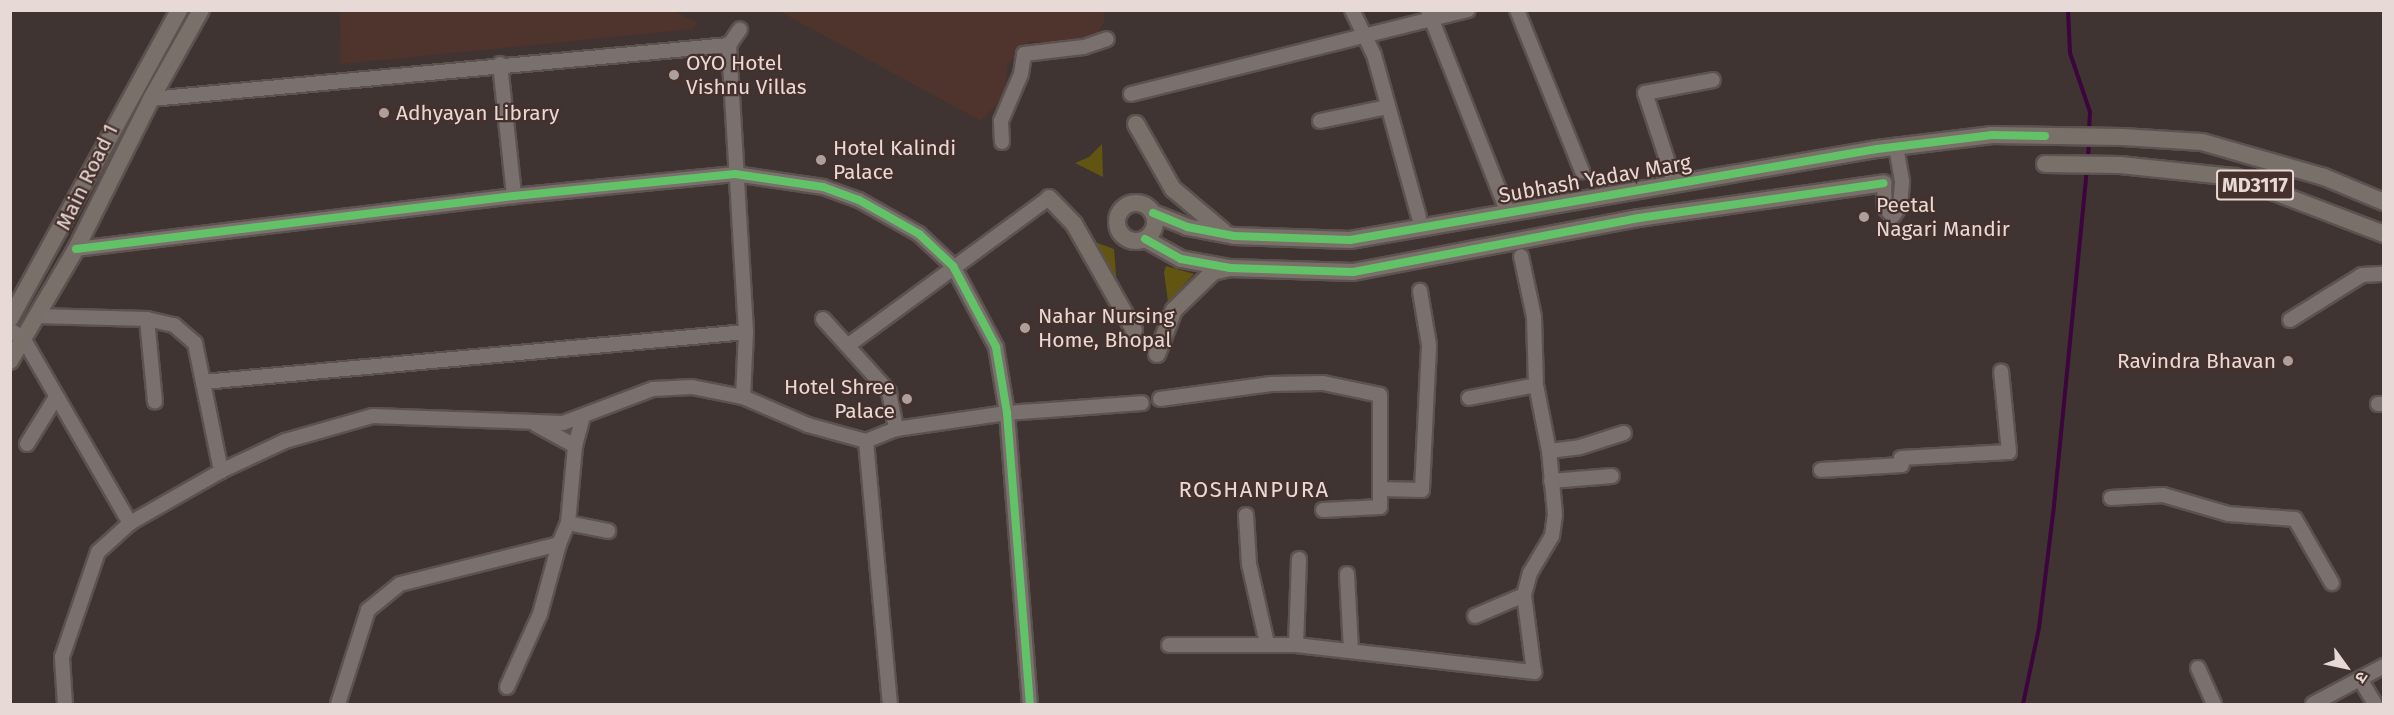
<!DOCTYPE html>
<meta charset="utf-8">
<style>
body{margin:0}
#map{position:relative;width:2394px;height:715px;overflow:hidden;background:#3f3431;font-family:"Fira Sans","Noto Sans Devanagari",sans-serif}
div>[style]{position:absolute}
.built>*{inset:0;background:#4f342e}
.green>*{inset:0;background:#625511}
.stream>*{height:4px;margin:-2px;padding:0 2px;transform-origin:2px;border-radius:2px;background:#3c053e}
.roads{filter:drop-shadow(2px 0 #5c524f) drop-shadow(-2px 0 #5c524f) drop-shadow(0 2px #5c524f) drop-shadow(0 -2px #5c524f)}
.minor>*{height:14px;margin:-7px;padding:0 7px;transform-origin:7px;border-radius:7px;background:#7a706d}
.major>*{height:16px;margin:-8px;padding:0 8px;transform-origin:8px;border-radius:8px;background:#7a706a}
.major>.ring{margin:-8px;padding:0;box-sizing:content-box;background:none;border:16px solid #7a706a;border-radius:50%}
.cycleway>*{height:8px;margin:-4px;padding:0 4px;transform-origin:4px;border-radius:4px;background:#61c268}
.dots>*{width:16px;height:16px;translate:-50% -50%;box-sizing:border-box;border:3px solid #45302b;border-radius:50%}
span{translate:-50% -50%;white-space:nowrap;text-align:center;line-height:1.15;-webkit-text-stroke:4.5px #45302b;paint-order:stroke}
.shield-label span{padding:2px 4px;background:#45302b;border:2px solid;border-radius:4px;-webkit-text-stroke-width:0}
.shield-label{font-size:20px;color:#e7d9d6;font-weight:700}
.poi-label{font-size:21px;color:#e7d9d6}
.left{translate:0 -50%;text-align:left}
.right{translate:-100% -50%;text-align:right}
.street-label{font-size:21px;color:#e7d9d6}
.neighbourhood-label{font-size:22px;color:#e7d9d6;letter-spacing:1.5px}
.frame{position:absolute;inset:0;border:12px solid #e7d9d6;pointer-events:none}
.north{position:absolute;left:2316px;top:637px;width:60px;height:60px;-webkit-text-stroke:4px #45302b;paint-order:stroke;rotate:123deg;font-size:16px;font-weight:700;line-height:24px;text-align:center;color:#e7d9d6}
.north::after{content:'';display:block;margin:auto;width:21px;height:27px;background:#e7d9d6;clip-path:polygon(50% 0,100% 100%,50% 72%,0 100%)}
</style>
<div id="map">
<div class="built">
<div style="clip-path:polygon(672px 10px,697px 23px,693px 29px,341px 64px,340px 11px)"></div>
<div style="clip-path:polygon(1103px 10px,1105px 21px,1093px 40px,1057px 45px,1030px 41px,1008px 64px,1004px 96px,981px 121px,779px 11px)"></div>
</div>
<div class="green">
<div style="clip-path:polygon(1102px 144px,1103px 177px,1075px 163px,1089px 157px)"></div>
<div style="clip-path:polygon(1092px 241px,1114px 249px,1117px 287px,1105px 262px)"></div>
<div style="clip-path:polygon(1166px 266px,1194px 274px,1168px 302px,1164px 272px)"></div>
</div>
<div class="stream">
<div style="left:2068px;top:10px;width:43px;rotate:87.3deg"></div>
<div style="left:2070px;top:53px;width:62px;rotate:71.3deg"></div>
<div style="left:2090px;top:112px;width:20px;rotate:93deg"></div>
<div style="left:2088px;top:159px;width:19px;rotate:-87deg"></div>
<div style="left:2023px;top:704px;width:78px;rotate:-78.1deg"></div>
<div style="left:2039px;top:628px;width:124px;rotate:-83deg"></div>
<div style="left:2054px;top:505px;width:337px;rotate:-84.4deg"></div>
</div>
<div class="roads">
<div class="minor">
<div style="left:1352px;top:10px;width:50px;rotate:63.9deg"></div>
<div style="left:1374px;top:55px;width:168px;rotate:74.5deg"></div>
<div style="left:1428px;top:10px;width:218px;rotate:68.5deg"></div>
<div style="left:1517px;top:10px;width:174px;rotate:68deg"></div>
<div style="left:729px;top:45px;width:288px;rotate:86.6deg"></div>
<div style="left:746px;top:332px;width:65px;rotate:92.6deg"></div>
<div style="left:500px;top:64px;width:133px;rotate:83.9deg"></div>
<div style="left:1131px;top:94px;width:347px;rotate:-14deg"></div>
<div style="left:151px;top:99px;width:581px;rotate:-5.34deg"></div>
<div style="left:729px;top:45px;width:19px;rotate:-55deg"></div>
<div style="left:1320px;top:121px;width:68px;rotate:-11.8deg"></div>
<div style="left:1002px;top:142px;width:21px;rotate:-93deg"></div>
<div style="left:1001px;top:121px;width:51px;rotate:-66.9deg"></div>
<div style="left:1021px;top:74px;width:20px;rotate:-81deg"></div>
<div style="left:1024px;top:54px;width:60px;rotate:-6.7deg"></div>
<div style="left:1084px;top:47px;width:24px;rotate:-19deg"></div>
<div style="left:1884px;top:183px;width:25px;rotate:88deg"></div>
<div style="left:1885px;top:208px;width:11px;rotate:45deg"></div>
<div style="left:1893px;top:216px;width:12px;rotate:-55deg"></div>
<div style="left:1900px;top:206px;width:25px;rotate:-85deg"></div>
<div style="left:1902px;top:181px;width:36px;rotate:-100deg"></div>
<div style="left:1675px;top:184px;width:96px;rotate:-108.2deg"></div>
<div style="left:1645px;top:93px;width:69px;rotate:-10.8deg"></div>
<div style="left:76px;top:249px;width:441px;rotate:-6.9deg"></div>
<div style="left:514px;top:196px;width:222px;rotate:-5.7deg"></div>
<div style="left:735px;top:174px;width:89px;rotate:8.4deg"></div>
<div style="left:823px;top:187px;width:38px;rotate:20deg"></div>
<div style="left:859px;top:200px;width:69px;rotate:29.5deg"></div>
<div style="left:919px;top:234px;width:47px;rotate:43.3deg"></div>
<div style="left:953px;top:266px;width:92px;rotate:62deg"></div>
<div style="left:996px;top:347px;width:67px;rotate:80.5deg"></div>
<div style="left:1007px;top:413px;width:292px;rotate:85.5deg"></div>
<div style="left:37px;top:316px;width:110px;rotate:1.6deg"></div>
<div style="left:147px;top:319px;width:28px;rotate:13deg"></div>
<div style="left:174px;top:325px;width:28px;rotate:41deg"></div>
<div style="left:195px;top:343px;width:131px;rotate:78.5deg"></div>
<div style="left:147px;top:319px;width:83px;rotate:84.5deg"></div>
<div style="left:823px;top:319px;width:98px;rotate:47.9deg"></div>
<div style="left:889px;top:392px;width:38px;rotate:79deg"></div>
<div style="left:2290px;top:320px;width:85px;rotate:-32deg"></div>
<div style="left:2362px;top:275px;width:22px;rotate:-3deg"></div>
<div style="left:10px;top:330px;width:15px;rotate:32deg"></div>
<div style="left:23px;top:338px;width:214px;rotate:60deg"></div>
<div style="left:130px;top:523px;width:105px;rotate:-29.7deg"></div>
<div style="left:221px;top:471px;width:71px;rotate:-25.1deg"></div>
<div style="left:285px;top:441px;width:91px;rotate:-15.9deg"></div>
<div style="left:373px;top:416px;width:190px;rotate:2.1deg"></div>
<div style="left:563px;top:423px;width:96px;rotate:-20.7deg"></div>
<div style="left:653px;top:389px;width:39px;rotate:-3deg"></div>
<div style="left:692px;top:387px;width:52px;rotate:11.1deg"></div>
<div style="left:743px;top:397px;width:71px;rotate:23.3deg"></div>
<div style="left:808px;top:425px;width:60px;rotate:15.4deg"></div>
<div style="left:866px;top:441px;width:32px;rotate:-22deg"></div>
<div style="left:896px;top:429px;width:112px;rotate:-8.2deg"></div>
<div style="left:1007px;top:413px;width:135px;rotate:-4.2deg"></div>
<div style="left:850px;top:344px;width:247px;rotate:-36.3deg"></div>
<div style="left:203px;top:382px;width:545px;rotate:-5.26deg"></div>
<div style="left:1469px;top:398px;width:68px;rotate:-11deg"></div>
<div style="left:1160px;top:399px;width:112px;rotate:-7.7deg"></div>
<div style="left:1271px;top:384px;width:52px;rotate:-1.1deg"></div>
<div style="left:1323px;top:383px;width:58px;rotate:11.9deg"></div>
<div style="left:1380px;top:395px;width:112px;rotate:90deg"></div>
<div style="left:1380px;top:507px;width:57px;rotate:177deg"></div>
<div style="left:2378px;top:404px;width:6px"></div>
<div style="left:535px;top:424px;width:46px;rotate:28.8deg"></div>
<div style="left:866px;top:441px;width:264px;rotate:84.8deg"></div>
<div style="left:27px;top:444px;width:55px;rotate:-58.3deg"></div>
<div style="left:1549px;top:451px;width:31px;rotate:-7deg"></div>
<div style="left:1580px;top:447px;width:46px;rotate:-17.7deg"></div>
<div style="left:1901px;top:458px;width:108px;rotate:-3.2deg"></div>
<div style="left:2009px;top:452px;width:81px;rotate:-95.6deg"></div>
<div style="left:1821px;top:470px;width:81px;rotate:-3.5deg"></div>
<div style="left:1551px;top:481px;width:61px;rotate:-4.7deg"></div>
<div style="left:1381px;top:489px;width:41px;rotate:1.4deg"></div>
<div style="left:1422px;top:490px;width:145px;rotate:-87.2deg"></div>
<div style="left:1429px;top:345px;width:55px;rotate:-99.5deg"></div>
<div style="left:2111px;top:498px;width:52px;rotate:-3.3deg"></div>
<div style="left:2163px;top:495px;width:68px;rotate:16.3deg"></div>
<div style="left:2228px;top:514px;width:67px;rotate:4.3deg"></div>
<div style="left:2295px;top:519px;width:74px;rotate:60deg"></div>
<div style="left:1246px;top:515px;width:49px;rotate:86.5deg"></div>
<div style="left:1249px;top:564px;width:81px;rotate:77.2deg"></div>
<div style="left:568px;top:523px;width:41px;rotate:11.3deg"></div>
<div style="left:1347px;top:574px;width:77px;rotate:87deg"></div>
<div style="left:1475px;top:616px;width:53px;rotate:-23.2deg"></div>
<div style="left:1169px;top:645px;width:127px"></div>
<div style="left:1296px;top:645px;width:240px;rotate:6.5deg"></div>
<div style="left:1534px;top:672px;width:78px;rotate:-97.4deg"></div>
<div style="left:1524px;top:595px;width:23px;rotate:-75deg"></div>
<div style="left:1530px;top:573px;width:43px;rotate:-59.3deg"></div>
<div style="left:1552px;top:536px;width:22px;rotate:-82deg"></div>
<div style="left:1555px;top:514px;width:63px;rotate:-95.4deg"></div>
<div style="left:1549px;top:451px;width:67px;rotate:-101.1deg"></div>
<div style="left:1536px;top:385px;width:68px;rotate:-91.7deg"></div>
<div style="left:1534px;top:317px;width:62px;rotate:-102deg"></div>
<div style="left:1296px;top:645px;width:86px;rotate:-88deg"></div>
<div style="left:2198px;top:668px;width:39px;rotate:66deg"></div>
<div style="left:2360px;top:679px;width:29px;rotate:59deg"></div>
<div style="left:507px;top:687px;width:80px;rotate:-65.7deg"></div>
<div style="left:540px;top:614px;width:73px;rotate:-74.8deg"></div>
<div style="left:65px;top:704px;width:47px;rotate:-93.7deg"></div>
<div style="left:62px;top:657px;width:111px;rotate:-71.1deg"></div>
<div style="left:98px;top:552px;width:43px;rotate:-42.2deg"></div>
<div style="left:338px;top:704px;width:99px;rotate:-72.3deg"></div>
<div style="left:368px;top:610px;width:41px;rotate:-39.1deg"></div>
<div style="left:400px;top:584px;width:164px;rotate:-14.1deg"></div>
<div style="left:559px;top:544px;width:23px;rotate:-67deg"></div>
<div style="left:568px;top:523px;width:77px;rotate:-84.8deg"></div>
<div style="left:575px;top:446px;width:30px;rotate:-75deg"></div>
<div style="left:2313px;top:704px;width:81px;rotate:-28.2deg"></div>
</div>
<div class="major">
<div style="left:1136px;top:124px;width:75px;rotate:60.4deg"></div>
<div style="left:1173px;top:189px;width:65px;rotate:40deg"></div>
<div style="left:2045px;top:164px;width:75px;rotate:0.8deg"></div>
<div style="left:2120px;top:165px;width:116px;rotate:6deg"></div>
<div style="left:2235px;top:177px;width:160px;rotate:20.9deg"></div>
<div style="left:1049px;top:198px;width:36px;rotate:46deg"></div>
<div style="left:1074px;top:224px;width:122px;rotate:60.5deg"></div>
<div class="ring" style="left:1117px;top:203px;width:22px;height:22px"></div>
<div style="left:1153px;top:213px;width:37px;rotate:22deg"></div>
<div style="left:1187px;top:227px;width:48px;rotate:10.8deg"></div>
<div style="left:1234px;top:236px;width:116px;rotate:2deg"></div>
<div style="left:1350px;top:240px;width:535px;rotate:-9.8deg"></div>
<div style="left:1877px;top:149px;width:116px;rotate:-6.9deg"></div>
<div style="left:1992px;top:135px;width:130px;rotate:0.9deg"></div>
<div style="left:2122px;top:137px;width:80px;rotate:3.6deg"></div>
<div style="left:2202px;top:142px;width:127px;rotate:16deg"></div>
<div style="left:2324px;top:177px;width:65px;rotate:22.6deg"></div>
<div style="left:1145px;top:239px;width:41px;rotate:29.1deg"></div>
<div style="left:1181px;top:259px;width:50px;rotate:10.4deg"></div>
<div style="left:1230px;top:268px;width:123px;rotate:1.9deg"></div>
<div style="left:1353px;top:272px;width:291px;rotate:-10.7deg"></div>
<div style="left:1639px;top:218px;width:247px;rotate:-8.1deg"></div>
<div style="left:10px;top:319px;width:352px;rotate:-61.3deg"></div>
<div style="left:1157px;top:354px;width:47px;rotate:-68.9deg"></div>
<div style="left:1174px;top:310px;width:54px;rotate:-44.3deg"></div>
<div style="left:1213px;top:272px;width:16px;rotate:-14deg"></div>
<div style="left:10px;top:361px;width:130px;rotate:-59.5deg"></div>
<div style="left:76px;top:249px;width:168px;rotate:-63.4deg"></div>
<div style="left:151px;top:99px;width:102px;rotate:-60.7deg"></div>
</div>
</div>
<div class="cycleway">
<div style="left:1153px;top:213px;width:37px;rotate:22deg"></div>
<div style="left:1187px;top:227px;width:48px;rotate:10.8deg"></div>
<div style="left:1234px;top:236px;width:116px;rotate:2deg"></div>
<div style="left:1350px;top:240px;width:535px;rotate:-9.8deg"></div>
<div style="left:1877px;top:149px;width:116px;rotate:-6.9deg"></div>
<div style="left:1992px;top:135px;width:53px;rotate:1.1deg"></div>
<div style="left:1145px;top:239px;width:41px;rotate:29.1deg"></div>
<div style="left:1181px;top:259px;width:50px;rotate:10.4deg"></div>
<div style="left:1230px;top:268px;width:123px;rotate:1.9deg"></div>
<div style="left:1353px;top:272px;width:291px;rotate:-10.7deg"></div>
<div style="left:1639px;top:218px;width:247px;rotate:-8.1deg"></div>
<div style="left:76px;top:249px;width:441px;rotate:-6.9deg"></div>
<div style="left:514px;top:196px;width:222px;rotate:-5.7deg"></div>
<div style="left:735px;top:174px;width:89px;rotate:8.4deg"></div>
<div style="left:823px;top:187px;width:38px;rotate:20deg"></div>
<div style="left:859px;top:200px;width:69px;rotate:29.5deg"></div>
<div style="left:919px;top:234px;width:47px;rotate:43.3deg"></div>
<div style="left:953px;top:266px;width:92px;rotate:62deg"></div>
<div style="left:996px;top:347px;width:67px;rotate:80.5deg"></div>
<div style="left:1007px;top:413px;width:292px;rotate:85.5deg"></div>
</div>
<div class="dots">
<div style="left:674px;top:75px;background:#ac9f9c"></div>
<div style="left:384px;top:113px;background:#ac9f9c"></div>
<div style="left:821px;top:160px;background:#ac9f9c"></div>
<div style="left:1864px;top:217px;background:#ac9f9c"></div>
<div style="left:1025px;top:328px;background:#ac9f9c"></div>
<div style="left:2288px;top:361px;background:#ac9f9c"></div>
<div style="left:907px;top:399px;background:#ac9f9c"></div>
</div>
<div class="shield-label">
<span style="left:2255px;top:185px">MD3117</span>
</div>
<div class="poi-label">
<span class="left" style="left:686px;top:75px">OYO Hotel<br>Vishnu Villas</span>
<span class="left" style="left:396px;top:113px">Adhyayan Library</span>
<span class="left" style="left:833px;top:160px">Hotel Kalindi<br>Palace</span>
<span class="left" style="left:1876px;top:217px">Peetal<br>Nagari Mandir</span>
<span class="left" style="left:1038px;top:328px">Nahar Nursing<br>Home, Bhopal</span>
<span class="right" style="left:2276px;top:361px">Ravindra Bhavan</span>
<span class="right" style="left:895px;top:399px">Hotel Shree<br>Palace</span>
</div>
<div class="street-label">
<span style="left:87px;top:177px;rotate:-64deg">Main Road 1</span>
<span style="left:1595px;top:179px;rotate:-10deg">Subhash Yadav Marg</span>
</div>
<div class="neighbourhood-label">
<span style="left:1254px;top:490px">ROSHANPURA</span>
</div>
<div class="frame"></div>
<div class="north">उ</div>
</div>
